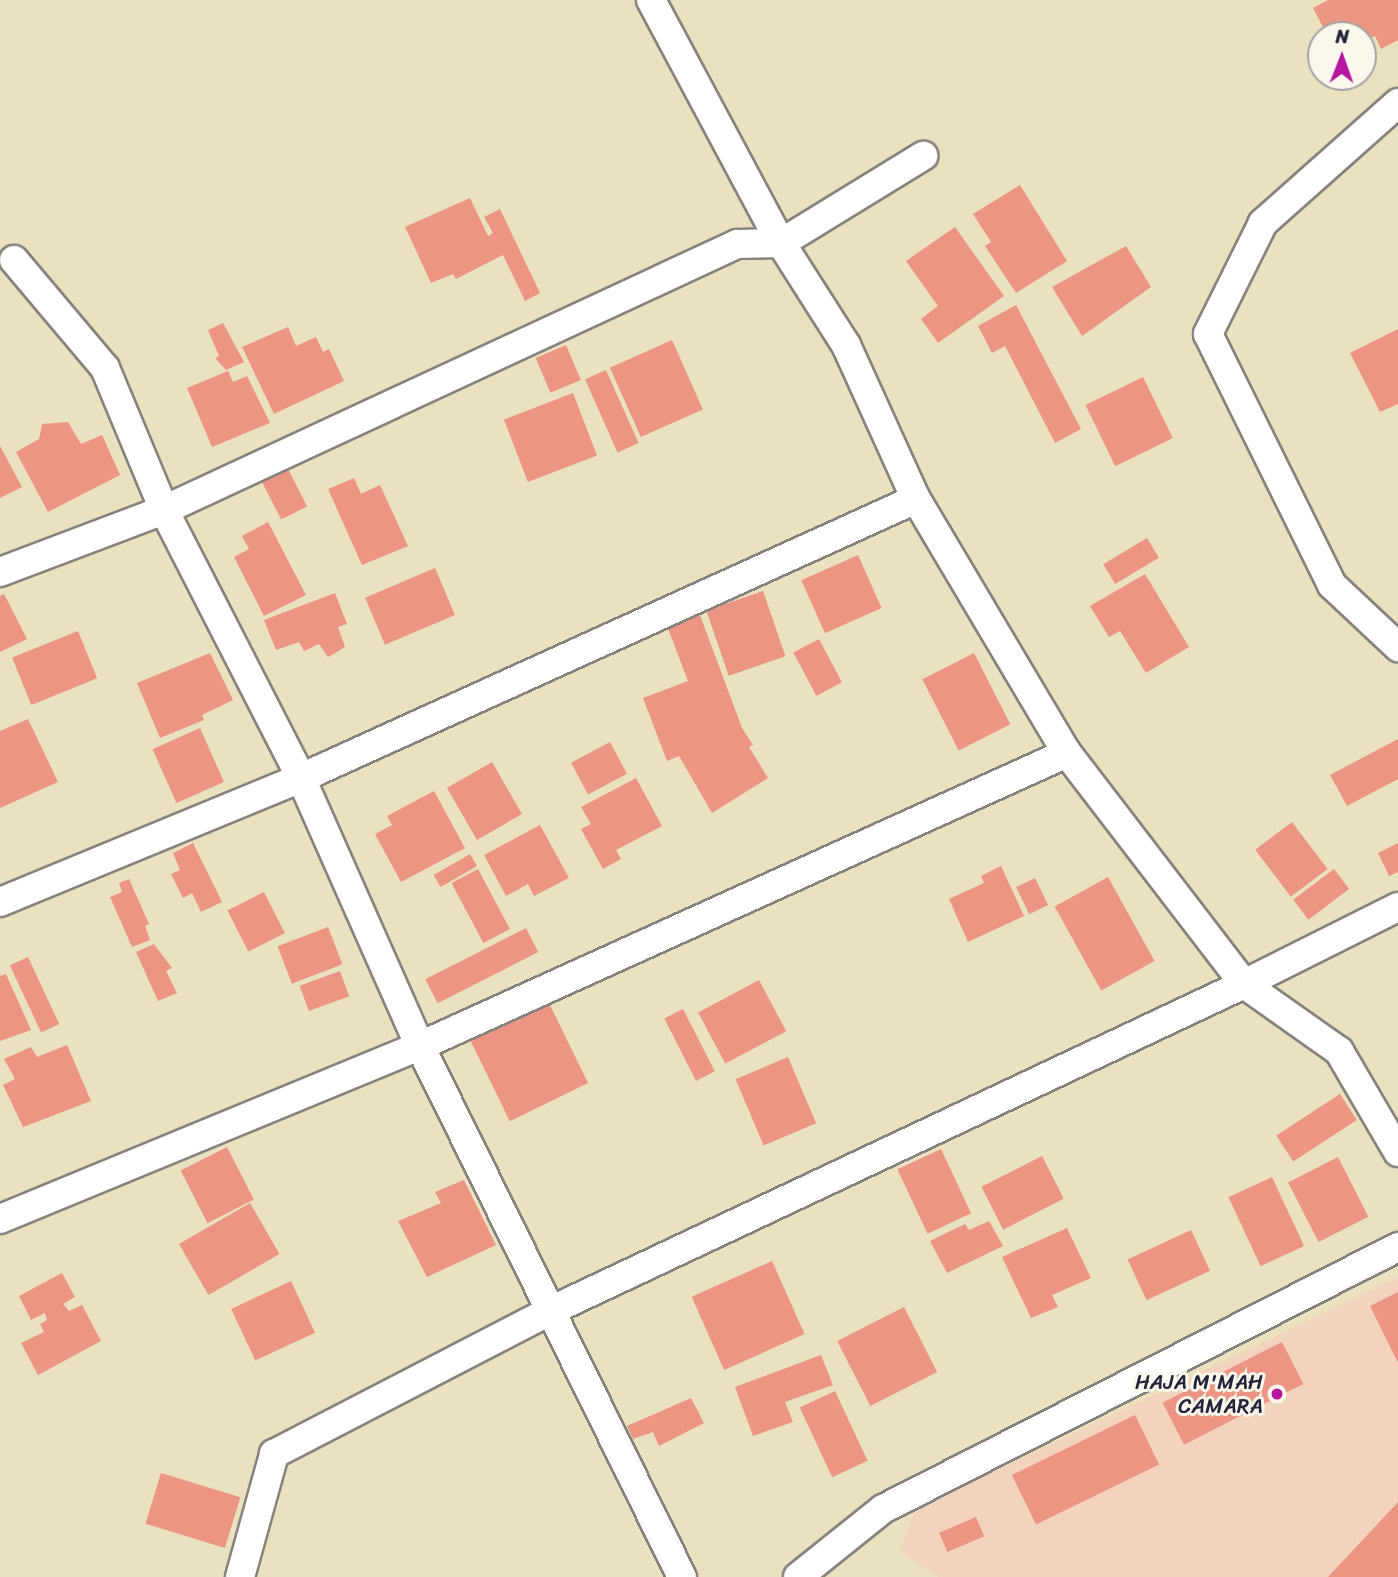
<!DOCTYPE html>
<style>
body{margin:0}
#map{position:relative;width:1398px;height:1577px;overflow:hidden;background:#eae1bf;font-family:Sriracha,sans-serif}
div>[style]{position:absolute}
.built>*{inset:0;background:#f2d4be}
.building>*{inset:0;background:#ec9583;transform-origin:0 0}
.roads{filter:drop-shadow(2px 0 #86827d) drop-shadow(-2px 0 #86827d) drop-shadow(0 2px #86827d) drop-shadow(0 -2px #86827d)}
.minor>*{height:28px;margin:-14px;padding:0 14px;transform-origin:14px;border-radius:14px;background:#fff}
.dots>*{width:19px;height:19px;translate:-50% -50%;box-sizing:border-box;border:4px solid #fbf7ec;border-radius:50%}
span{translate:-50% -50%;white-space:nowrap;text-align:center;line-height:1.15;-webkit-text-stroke:6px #fbf7ec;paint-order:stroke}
.poi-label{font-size:21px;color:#22223b}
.right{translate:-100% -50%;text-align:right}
.north{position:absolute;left:1307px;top:21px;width:70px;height:70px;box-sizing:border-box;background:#fbf7ec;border:2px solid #a4a2a5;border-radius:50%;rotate:1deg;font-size:19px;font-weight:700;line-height:28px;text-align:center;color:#22223b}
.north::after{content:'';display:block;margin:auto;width:24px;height:32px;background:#b5179e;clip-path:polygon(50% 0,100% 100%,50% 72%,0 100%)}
</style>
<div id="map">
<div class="built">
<div style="clip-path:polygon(1398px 1277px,1398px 1577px,938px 1577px,900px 1551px,915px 1510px)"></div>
</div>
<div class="building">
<div style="clip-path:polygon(1328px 0,1398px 0,1398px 40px,1381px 49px,1375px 36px,1363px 42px,1363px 35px,1327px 35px,1313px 8px)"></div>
<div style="clip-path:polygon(1020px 185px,1067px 261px,1016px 293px,985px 246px,991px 242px,973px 214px)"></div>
<div style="clip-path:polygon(470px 198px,488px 236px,493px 233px,484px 217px,500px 209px,540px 293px,525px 301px,503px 255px,456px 279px,453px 274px,431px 283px,405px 227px)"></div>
<div style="clip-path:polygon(955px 227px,1004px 296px,938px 343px,921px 319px,938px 306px,906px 261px)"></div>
<div style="clip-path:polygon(1126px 246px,1151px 287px,1082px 336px,1052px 287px)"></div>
<div style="clip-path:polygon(1016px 305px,1081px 429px,1055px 443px,1005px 346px,992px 353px,978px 326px)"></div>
<div style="clip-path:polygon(223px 323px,244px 362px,226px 370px,215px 358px,219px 356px,208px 330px)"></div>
<div style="clip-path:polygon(288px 327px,296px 346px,316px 337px,323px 352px,329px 349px,344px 381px,274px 414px,242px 347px)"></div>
<div style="clip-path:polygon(1398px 329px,1398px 404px,1380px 412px,1350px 353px)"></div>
<div style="left:672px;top:340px;width:76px;height:68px;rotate:66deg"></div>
<div style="left:566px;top:345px;width:38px;height:33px;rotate:67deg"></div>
<div style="left:606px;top:370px;width:80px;height:23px;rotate:66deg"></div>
<div style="clip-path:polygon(228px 371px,233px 382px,247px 376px,270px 423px,212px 447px,187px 388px)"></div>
<div style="left:1143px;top:377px;width:68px;height:64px;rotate:64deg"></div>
<div style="left:573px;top:393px;width:67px;height:74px;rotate:69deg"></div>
<div style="clip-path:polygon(68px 422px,81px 444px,102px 435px,120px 475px,48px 512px,16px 452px,39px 439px,42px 424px)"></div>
<div style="clip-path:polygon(0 446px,22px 487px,0 498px)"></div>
<div style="left:288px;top:469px;width:42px;height:29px;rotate:63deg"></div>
<div style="clip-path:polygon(354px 478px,361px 494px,380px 485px,408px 546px,362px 565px,328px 489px)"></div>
<div style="clip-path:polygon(268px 522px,306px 595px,264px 616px,234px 557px,249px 549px,242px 536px)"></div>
<div style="left:1147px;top:538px;width:23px;height:51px;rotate:59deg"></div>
<div style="left:858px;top:555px;width:58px;height:62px;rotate:66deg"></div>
<div style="left:435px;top:568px;width:51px;height:76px;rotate:67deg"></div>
<div style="clip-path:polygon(1145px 574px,1189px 647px,1146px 673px,1120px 631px,1109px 637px,1090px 606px)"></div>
<div style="left:763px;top:591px;width:69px;height:60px;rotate:71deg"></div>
<div style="clip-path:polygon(335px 593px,347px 624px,338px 627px,345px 647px,328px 657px,319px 644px,304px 651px,299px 642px,276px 650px,264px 620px)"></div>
<div style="clip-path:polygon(4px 594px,27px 639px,0 652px,0 596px)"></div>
<div style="clip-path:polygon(700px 615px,742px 728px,753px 745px,749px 747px,768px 778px,712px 813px,679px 756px,667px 761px,643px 698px,688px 681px,667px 626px)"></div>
<div style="left:78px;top:631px;width:51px;height:71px;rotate:68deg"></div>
<div style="left:819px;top:639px;width:49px;height:29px;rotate:62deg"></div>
<div style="clip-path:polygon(210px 653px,233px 700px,202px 715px,204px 720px,160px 738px,137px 683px)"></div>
<div style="left:974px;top:653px;width:80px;height:58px;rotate:63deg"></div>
<div style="clip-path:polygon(28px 719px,58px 782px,0 808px,0 731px)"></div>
<div style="left:200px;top:728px;width:59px;height:52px;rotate:66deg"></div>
<div style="clip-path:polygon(1398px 739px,1398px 779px,1347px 806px,1330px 775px)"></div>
<div style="left:610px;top:742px;width:36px;height:44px;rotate:62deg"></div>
<div style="left:492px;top:762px;width:60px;height:52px;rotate:60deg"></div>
<div style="clip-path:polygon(636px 778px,662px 826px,616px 850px,621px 859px,603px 869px,581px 829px,591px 824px,581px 807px)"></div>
<div style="clip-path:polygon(434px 791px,465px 848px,401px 882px,375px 834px,392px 825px,387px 816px)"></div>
<div style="left:1292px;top:822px;width:59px;height:46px;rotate:53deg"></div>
<div style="clip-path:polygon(540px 825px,569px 878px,534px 896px,528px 884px,506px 896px,484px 855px)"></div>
<div style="clip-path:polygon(193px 843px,222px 902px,201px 912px,192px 893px,183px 898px,171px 874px,180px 870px,173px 853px)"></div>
<div style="clip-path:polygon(1398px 843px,1398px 872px,1389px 876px,1378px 853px)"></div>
<div style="left:470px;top:854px;width:14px;height:42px;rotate:60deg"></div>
<div style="clip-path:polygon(1001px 866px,1024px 916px,968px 942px,949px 899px,984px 883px,981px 876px)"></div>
<div style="left:478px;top:869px;width:68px;height:30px;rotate:62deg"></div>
<div style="left:1334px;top:869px;width:25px;height:51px;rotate:53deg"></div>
<div style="left:1108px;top:877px;width:96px;height:61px;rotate:61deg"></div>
<div style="left:1035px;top:878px;width:30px;height:21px;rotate:64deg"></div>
<div style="clip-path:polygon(129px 879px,149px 924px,145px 926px,150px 940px,132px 947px,110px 897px,122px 892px,119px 883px)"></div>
<div style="left:264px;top:892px;width:46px;height:41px;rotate:63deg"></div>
<div style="left:328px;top:927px;width:40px;height:54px;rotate:69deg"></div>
<div style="left:526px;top:928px;width:27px;height:113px;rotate:63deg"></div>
<div style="clip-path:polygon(154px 944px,172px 968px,166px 971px,177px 993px,158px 1001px,136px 952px)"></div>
<div style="left:28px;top:957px;width:74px;height:20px;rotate:65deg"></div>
<div style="left:340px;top:971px;width:27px;height:43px;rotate:70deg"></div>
<div style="clip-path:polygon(6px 974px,31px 1030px,0 1041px,0 976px)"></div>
<div style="left:759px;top:980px;width:58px;height:69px;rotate:62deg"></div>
<div style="left:549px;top:1003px;width:89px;height:87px;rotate:64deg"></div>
<div style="left:683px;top:1009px;width:70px;height:21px;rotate:63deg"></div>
<div style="clip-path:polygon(67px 1045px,91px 1101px,23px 1127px,3px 1085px,15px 1079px,4px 1059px,31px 1047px,37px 1057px)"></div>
<div style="left:788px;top:1057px;width:72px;height:57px;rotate:67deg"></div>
<div style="left:1340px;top:1094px;width:31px;height:76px;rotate:57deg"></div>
<div style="left:227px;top:1147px;width:59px;height:52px;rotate:63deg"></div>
<div style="left:941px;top:1149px;width:71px;height:48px;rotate:65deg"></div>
<div style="left:1042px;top:1156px;width:48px;height:68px;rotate:63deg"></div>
<div style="left:1338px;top:1157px;width:67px;height:56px;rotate:63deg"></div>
<div style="left:1272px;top:1177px;width:76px;height:48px;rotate:65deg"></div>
<div style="clip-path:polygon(464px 1180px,496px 1245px,427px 1277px,398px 1221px,441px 1203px,435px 1192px)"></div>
<div style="left:250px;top:1203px;width:59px;height:82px;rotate:60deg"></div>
<div style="clip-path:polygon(989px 1221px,1003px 1246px,947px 1273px,930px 1241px,965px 1224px,969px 1230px)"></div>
<div style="clip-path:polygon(1067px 1228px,1091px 1278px,1052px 1295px,1058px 1307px,1031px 1318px,1002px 1257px)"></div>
<div style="left:1191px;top:1230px;width:45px;height:70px;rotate:65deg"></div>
<div style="left:772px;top:1261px;width:80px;height:88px;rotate:66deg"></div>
<div style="clip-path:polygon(62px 1273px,75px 1297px,63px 1304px,69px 1311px,82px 1305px,101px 1341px,38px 1375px,21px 1343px,44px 1332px,40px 1324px,47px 1320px,45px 1313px,31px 1320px,19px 1296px)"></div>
<div style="left:291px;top:1281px;width:57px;height:66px;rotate:65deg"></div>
<div style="clip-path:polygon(1398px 1292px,1398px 1363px,1370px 1306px)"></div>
<div style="left:904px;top:1307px;width:73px;height:75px;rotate:63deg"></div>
<div style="left:1282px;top:1342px;width:47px;height:134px;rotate:63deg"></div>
<div style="clip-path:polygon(821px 1355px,833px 1385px,785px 1402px,793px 1422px,753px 1436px,735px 1387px)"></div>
<div style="left:835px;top:1391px;width:77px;height:39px;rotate:65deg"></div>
<div style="clip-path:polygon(691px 1398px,704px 1423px,659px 1446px,653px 1432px,633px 1439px,627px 1426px)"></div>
<div style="left:1135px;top:1415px;width:55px;height:137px;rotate:64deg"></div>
<div style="left:161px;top:1473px;width:83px;height:53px;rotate:17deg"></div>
<div style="clip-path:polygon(1398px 1502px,1398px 1577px,1328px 1577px)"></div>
<div style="left:976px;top:1517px;width:21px;height:40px;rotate:67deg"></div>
</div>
<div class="roads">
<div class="minor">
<div style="left:651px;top:0;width:276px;rotate:61.9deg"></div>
<div style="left:781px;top:243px;width:121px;rotate:57.5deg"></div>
<div style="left:846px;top:345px;width:169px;rotate:65.6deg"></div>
<div style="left:916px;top:499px;width:295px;rotate:59.3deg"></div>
<div style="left:1067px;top:753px;width:291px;rotate:52.5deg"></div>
<div style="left:1244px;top:984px;width:116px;rotate:35.2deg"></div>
<div style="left:1339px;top:1051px;width:117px;rotate:59.7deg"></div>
<div style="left:1398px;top:103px;width:181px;rotate:138.4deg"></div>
<div style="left:1263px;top:223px;width:124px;rotate:116.4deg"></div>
<div style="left:1208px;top:334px;width:280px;rotate:63.7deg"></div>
<div style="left:1332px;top:585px;width:91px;rotate:43.2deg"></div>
<div style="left:14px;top:260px;width:141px;rotate:49.9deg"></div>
<div style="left:105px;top:368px;width:154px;rotate:67.4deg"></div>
<div style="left:164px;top:510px;width:301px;rotate:62.9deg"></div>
<div style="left:301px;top:778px;width:293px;rotate:66.1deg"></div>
<div style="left:420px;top:1046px;width:592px;rotate:63.74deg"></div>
<div style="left:0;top:572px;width:175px;rotate:-20.7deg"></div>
<div style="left:164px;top:510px;width:632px;rotate:-24.9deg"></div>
<div style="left:737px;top:244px;width:44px;rotate:-1.3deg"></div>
<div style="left:781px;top:243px;width:167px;rotate:-31.5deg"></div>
<div style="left:0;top:902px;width:326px;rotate:-22.4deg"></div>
<div style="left:301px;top:778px;width:675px;rotate:-24.4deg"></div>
<div style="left:0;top:1219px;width:454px;rotate:-22.4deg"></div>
<div style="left:420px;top:1046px;width:710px;rotate:-24.36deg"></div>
<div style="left:240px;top:1577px;width:128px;rotate:-74.5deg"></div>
<div style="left:274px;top:1454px;width:309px;rotate:-27.4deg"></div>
<div style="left:548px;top:1312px;width:769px;rotate:-25.23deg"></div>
<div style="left:1244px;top:984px;width:172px;rotate:-26.6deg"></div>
<div style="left:798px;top:1577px;width:109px;rotate:-38.7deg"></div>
<div style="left:883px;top:1509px;width:578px;rotate:-26.96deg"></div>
</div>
</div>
<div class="dots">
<div style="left:1277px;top:1394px;background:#b5179e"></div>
</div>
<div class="poi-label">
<span class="right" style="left:1263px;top:1394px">HAJA M'MAH<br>CAMARA</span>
</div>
<div class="north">N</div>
</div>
